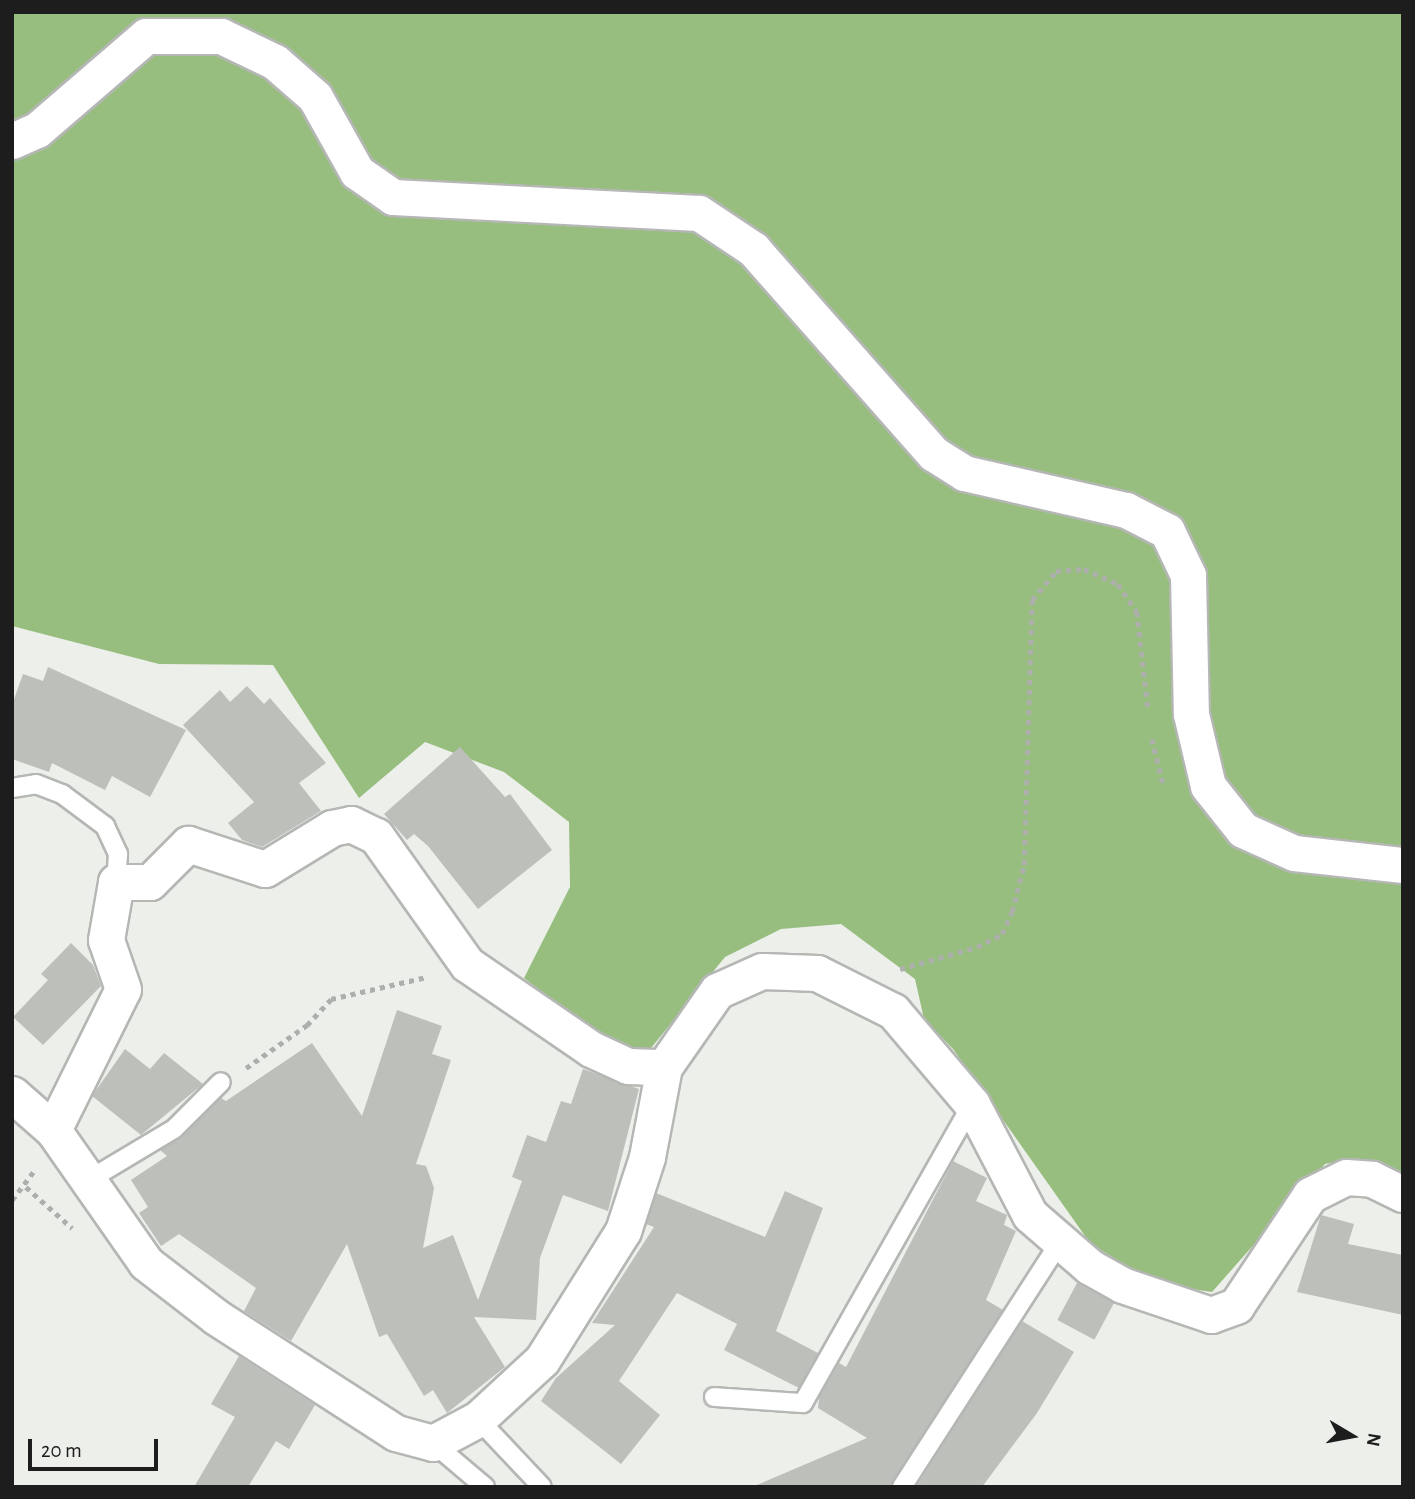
<!DOCTYPE html>
<style>
body{margin:0}
#map{position:relative;width:1415px;height:1499px;overflow:hidden;background:#edefeb;font-family:"Alegreya Sans",sans-serif}
div>[style]{position:absolute}
.forest>*{inset:0;background:#97be7e}
.building>*{inset:0;background:#bdbfbb;transform-origin:0 0}
.path>*{height:4.5px;margin-top:-2.25px;transform-origin:0;background:repeating-linear-gradient(90deg,#adafac 0 5px,transparent 0 10px)}
.roads{filter:drop-shadow(2px 0 #b4b7b3) drop-shadow(-2px 0 #b4b7b3) drop-shadow(0 2px #b4b7b3) drop-shadow(0 -2px #b4b7b3)}
.lane>*{height:18px;margin:-9px;padding:0 9px;transform-origin:9px;border-radius:9px;background:#fff}
.street>*{height:35px;margin:-17.5px;padding:0 17.5px;transform-origin:17.5px;border-radius:17.5px;background:#fff}
span{translate:-50% -50%;white-space:nowrap;text-align:center;line-height:1.15;-webkit-text-stroke:5px #edefeb;paint-order:stroke}
.frame{position:absolute;inset:0;border:14px solid #1c1d1c;pointer-events:none}
.north{position:absolute;left:1317px;top:1401px;width:70px;height:70px;-webkit-text-stroke:5px #edefeb;paint-order:stroke;rotate:100deg;font-size:19px;font-weight:700;line-height:28px;text-align:center;color:#1c1d1c}
.north::after{content:'';display:block;margin:auto;width:24px;height:32px;background:#1c1d1c;clip-path:polygon(50% 0,100% 100%,50% 72%,0 100%)}
.scale{position:absolute;left:28px;top:1439px;width:130px;height:32px;box-sizing:border-box;border:4px solid #1c1d1c;border-top:0;padding-left:9px;font-size:21px;line-height:24px;white-space:nowrap;color:#1c1d1c;-webkit-text-stroke:5px #edefeb;paint-order:stroke}
</style>
<div id="map">
<div class="forest">
<div style="clip-path:polygon(12px 12px,1403px 12px,1403px 1174px,1354px 1158px,1325px 1164px,1212px 1292px,1153px 1283px,1090px 1243px,953px 1049px,924px 1019px,915px 979px,841px 924px,781px 929px,725px 957px,647px 1053px,594px 1032px,524px 978px,570px 887px,569px 822px,504px 772px,425px 742px,359px 798px,273px 665px,159px 664px,12px 626px)"></div>
</div>
<div class="building">
<div style="clip-path:polygon(48px 667px,186px 730px,150px 797px,112px 776px,105px 790px,52px 763px,49px 772px,12px 759px,12px 705px,23px 674px,43px 681px)"></div>
<div style="clip-path:polygon(247px 686px,264px 704px,270px 698px,326px 763px,299px 783px,321px 811px,262px 847px,242px 840px,228px 823px,254px 802px,183px 725px,220px 690px,230px 702px)"></div>
<div style="clip-path:polygon(460px 747px,505px 797px,510px 794px,552px 850px,478px 909px,428px 846px,414px 834px,407px 840px,384px 814px)"></div>
<div style="clip-path:polygon(71px 943px,93px 965px,101px 986px,43px 1045px,13px 1017px,48px 980px,41px 974px)"></div>
<div style="clip-path:polygon(397px 1010px,442px 1026px,432px 1054px,451px 1060px,416px 1164px,426px 1166px,434px 1188px,423px 1248px,453px 1235px,478px 1300px,522px 1181px,512px 1177px,527px 1135px,546px 1142px,561px 1101px,571px 1104px,583px 1069px,639px 1089px,608px 1211px,563px 1195px,540px 1258px,536px 1320px,474px 1317px,505px 1367px,447px 1413px,433px 1390px,424px 1396px,387px 1334px,379px 1337px,347px 1244px,291px 1341px,244px 1311px,256px 1288px,179px 1234px,161px 1246px,139px 1213px,148px 1207px,131px 1180px,167px 1156px,160px 1150px,221px 1098px,226px 1101px,312px 1043px,362px 1116px)"></div>
<div style="clip-path:polygon(125px 1049px,150px 1069px,164px 1053px,203px 1084px,141px 1135px,92px 1096px)"></div>
<div style="clip-path:polygon(953px 1161px,987px 1178px,976px 1201px,1007px 1215px,1004px 1225px,1016px 1231px,986px 1300px,1003px 1310px,891px 1487px,752px 1487px,867px 1438px,818px 1408px,819px 1398px,839px 1363px,846px 1367px)"></div>
<div style="clip-path:polygon(785px 1191px,823px 1208px,776px 1331px,818px 1353px,799px 1388px,724px 1350px,737px 1324px,677px 1293px,619px 1381px,660px 1415px,621px 1464px,541px 1401px,556px 1378px,615px 1325px,592px 1323px,654px 1227px,646px 1224px,656px 1193px,765px 1237px)"></div>
<div style="clip-path:polygon(1321px 1215px,1354px 1224px,1348px 1244px,1403px 1255px,1403px 1315px,1297px 1292px)"></div>
<div style="left:1077px;top:1283px;width:42px;height:42px;rotate:28deg"></div>
<div style="clip-path:polygon(1022px 1321px,1074px 1352px,1037px 1413px,982px 1487px,916px 1487px)"></div>
<div style="clip-path:polygon(239px 1356px,315px 1405px,289px 1449px,276px 1441px,248px 1487px,194px 1487px,235px 1417px,211px 1404px)"></div>
</div>
<div class="path">
<div style="left:1152px;top:739px;width:50px;rotate:76.2deg"></div>
<div style="left:900px;top:969px;width:80px;rotate:-15.9deg"></div>
<div style="left:977px;top:947px;width:28px;rotate:-27deg"></div>
<div style="left:1002px;top:934px;width:24px;rotate:-66deg"></div>
<div style="left:1012px;top:912px;width:49px;rotate:-75.7deg"></div>
<div style="left:1024px;top:865px;width:265px;rotate:-88.3deg"></div>
<div style="left:1032px;top:600px;width:38px;rotate:-50deg"></div>
<div style="left:1056px;top:571px;width:28px;rotate:-4deg"></div>
<div style="left:1084px;top:569px;width:37px;rotate:24deg"></div>
<div style="left:1118px;top:584px;width:34px;rotate:56deg"></div>
<div style="left:1137px;top:612px;width:98px;rotate:83.5deg"></div>
<div style="left:246px;top:1068px;width:75px;rotate:-35.2deg"></div>
<div style="left:307px;top:1025px;width:35px;rotate:-47deg"></div>
<div style="left:331px;top:999px;width:98px;rotate:-13deg"></div>
<div style="left:26px;top:1187px;width:62px;rotate:41.7deg"></div>
<div style="left:12px;top:1200px;width:35px;rotate:-53deg"></div>
</div>
<div class="roads">
<div class="lane">
<div style="left:12px;top:788px;width:24px;rotate:-9deg"></div>
<div style="left:36px;top:784px;width:28px;rotate:21deg"></div>
<div style="left:62px;top:794px;width:54px;rotate:36.7deg"></div>
<div style="left:105px;top:826px;width:31px;rotate:65deg"></div>
<div style="left:118px;top:854px;width:28px;rotate:94deg"></div>
<div style="left:87px;top:1181px;width:101px;rotate:-30.9deg"></div>
<div style="left:174px;top:1129px;width:66px;rotate:-45deg"></div>
<div style="left:714px;top:1397px;width:89px;rotate:3.9deg"></div>
<div style="left:803px;top:1403px;width:343px;rotate:-60.5deg"></div>
<div style="left:478px;top:1419px;width:93px;rotate:46.7deg"></div>
<div style="left:433px;top:1443px;width:68px;rotate:40.2deg"></div>
<div style="left:902px;top:1487px;width:292px;rotate:-57.2deg"></div>
</div>
<div class="street">
<div style="left:12px;top:141px;width:27px;rotate:-24deg"></div>
<div style="left:37px;top:130px;width:144px;rotate:-40.8deg"></div>
<div style="left:146px;top:36px;width:75px"></div>
<div style="left:221px;top:36px;width:60px;rotate:25.7deg"></div>
<div style="left:275px;top:62px;width:53px;rotate:41.2deg"></div>
<div style="left:315px;top:97px;width:86px;rotate:60.8deg"></div>
<div style="left:357px;top:172px;width:44px;rotate:34.8deg"></div>
<div style="left:393px;top:197px;width:306px;rotate:3deg"></div>
<div style="left:699px;top:213px;width:65px;rotate:33.7deg"></div>
<div style="left:753px;top:249px;width:273px;rotate:48.6deg"></div>
<div style="left:934px;top:454px;width:36px;rotate:32deg"></div>
<div style="left:964px;top:473px;width:166px;rotate:12.9deg"></div>
<div style="left:1126px;top:510px;width:46px;rotate:27.1deg"></div>
<div style="left:1167px;top:531px;width:49px;rotate:64.5deg"></div>
<div style="left:1188px;top:575px;width:139px;rotate:88.8deg"></div>
<div style="left:1191px;top:714px;width:74px;rotate:76.7deg"></div>
<div style="left:1208px;top:786px;width:56px;rotate:51.5deg"></div>
<div style="left:1243px;top:830px;width:56px;rotate:24.3deg"></div>
<div style="left:1294px;top:853px;width:110px;rotate:6.3deg"></div>
<div style="left:12px;top:1094px;width:55px;rotate:41.3deg"></div>
<div style="left:53px;top:1130px;width:162px;rotate:55deg"></div>
<div style="left:146px;top:1263px;width:88px;rotate:37.6deg"></div>
<div style="left:216px;top:1317px;width:214px;rotate:32.8deg"></div>
<div style="left:396px;top:1433px;width:38px;rotate:15deg"></div>
<div style="left:433px;top:1443px;width:51px;rotate:-28.1deg"></div>
<div style="left:478px;top:1419px;width:87px;rotate:-42.7deg"></div>
<div style="left:542px;top:1360px;width:152px;rotate:-57.9deg"></div>
<div style="left:623px;top:1231px;width:78px;rotate:-72deg"></div>
<div style="left:647px;top:1157px;width:92px;rotate:-79.3deg"></div>
<div style="left:664px;top:1067px;width:93px;rotate:-55.1deg"></div>
<div style="left:717px;top:991px;width:49px;rotate:-24deg"></div>
<div style="left:762px;top:971px;width:55px;rotate:2.1deg"></div>
<div style="left:817px;top:973px;width:85px;rotate:26.6deg"></div>
<div style="left:893px;top:1011px;width:122px;rotate:49.7deg"></div>
<div style="left:972px;top:1104px;width:125px;rotate:62.4deg"></div>
<div style="left:1030px;top:1215px;width:79px;rotate:40.9deg"></div>
<div style="left:1090px;top:1267px;width:37px;rotate:29deg"></div>
<div style="left:1122px;top:1285px;width:94px;rotate:18.6deg"></div>
<div style="left:1211px;top:1315px;width:27px;rotate:-20deg"></div>
<div style="left:1236px;top:1306px;width:133px;rotate:-56.3deg"></div>
<div style="left:1310px;top:1195px;width:40px;rotate:-26.6deg"></div>
<div style="left:1346px;top:1177px;width:26px;rotate:4deg"></div>
<div style="left:1372px;top:1179px;width:34px;rotate:26deg"></div>
<div style="left:53px;top:1130px;width:157px;rotate:-63.6deg"></div>
<div style="left:123px;top:989px;width:52px;rotate:-109.1deg"></div>
<div style="left:106px;top:940px;width:59px;rotate:-80.2deg"></div>
<div style="left:116px;top:882px;width:34px"></div>
<div style="left:150px;top:882px;width:54px;rotate:-45deg"></div>
<div style="left:188px;top:844px;width:81px;rotate:18deg"></div>
<div style="left:265px;top:869px;width:79px;rotate:-31.5deg"></div>
<div style="left:332px;top:828px;width:19px;rotate:-12deg"></div>
<div style="left:351px;top:824px;width:28px;rotate:26deg"></div>
<div style="left:376px;top:836px;width:157px;rotate:54.6deg"></div>
<div style="left:467px;top:964px;width:150px;rotate:34.4deg"></div>
<div style="left:591px;top:1049px;width:41px;rotate:24.7deg"></div>
<div style="left:628px;top:1066px;width:36px;rotate:2deg"></div>
</div>
</div>
<div class="frame"></div>
<div class="north">N</div>
<div class="scale">20 m</div>
</div>
